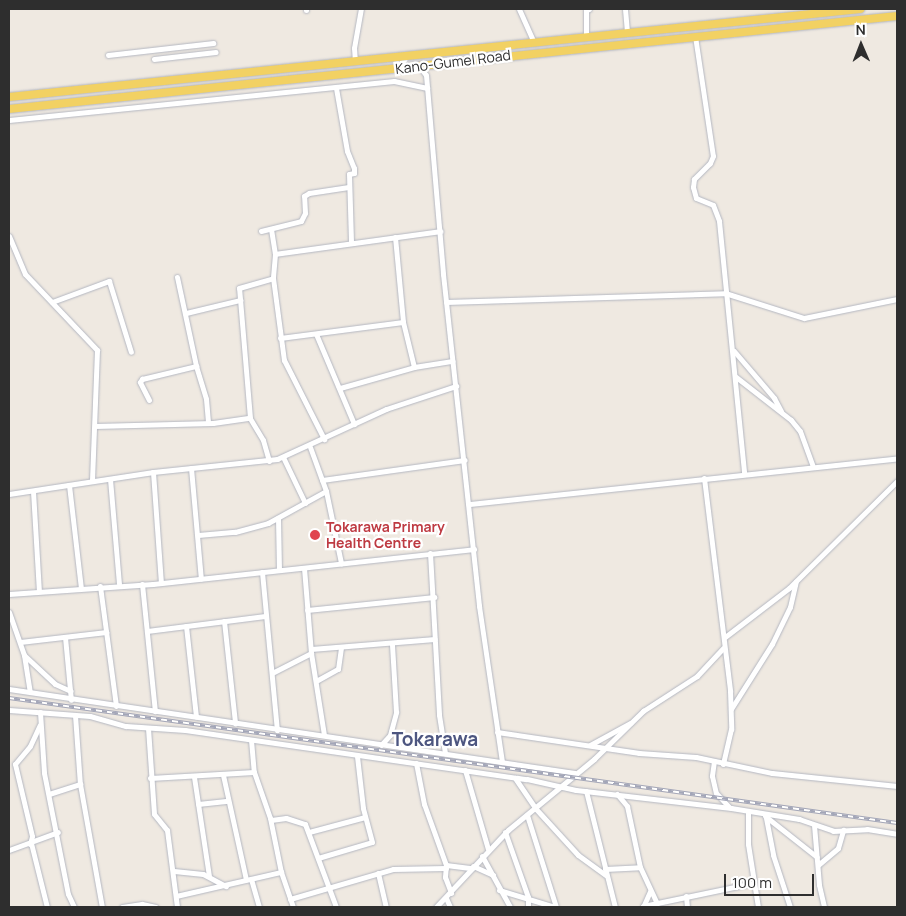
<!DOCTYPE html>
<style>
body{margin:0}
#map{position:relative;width:906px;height:916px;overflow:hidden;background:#efe9e1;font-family:Manrope,sans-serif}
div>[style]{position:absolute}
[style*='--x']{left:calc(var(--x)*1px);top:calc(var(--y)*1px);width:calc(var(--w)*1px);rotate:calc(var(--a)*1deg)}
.roads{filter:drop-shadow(0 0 1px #b4b7c1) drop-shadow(0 0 1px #b4b7c1)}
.street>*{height:5px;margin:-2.5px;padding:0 2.5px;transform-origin:2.5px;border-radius:2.5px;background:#fff}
.primary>*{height:8px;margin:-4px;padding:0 4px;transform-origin:4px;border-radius:4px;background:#f2d163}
.rail>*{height:4px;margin-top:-2px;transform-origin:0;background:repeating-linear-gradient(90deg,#fff 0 5.5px,#a3a6b8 0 11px);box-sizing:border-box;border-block:1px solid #a3a6b8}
.dots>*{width:14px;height:14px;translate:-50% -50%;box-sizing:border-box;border:2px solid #fff;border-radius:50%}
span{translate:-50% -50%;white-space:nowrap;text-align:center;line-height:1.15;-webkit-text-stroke:4.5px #fff;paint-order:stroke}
.street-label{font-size:14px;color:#2e2e2e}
.health-label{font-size:14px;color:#be3a42;font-weight:700}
.left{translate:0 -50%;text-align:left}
.district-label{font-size:19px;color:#4d5680;font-weight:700}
.frame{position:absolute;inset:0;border:10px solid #2e2e2e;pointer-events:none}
.north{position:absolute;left:836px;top:20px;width:50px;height:50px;-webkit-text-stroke:4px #fff;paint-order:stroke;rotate:359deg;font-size:14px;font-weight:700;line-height:20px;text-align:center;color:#2e2e2e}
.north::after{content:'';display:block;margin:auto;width:18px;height:22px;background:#2e2e2e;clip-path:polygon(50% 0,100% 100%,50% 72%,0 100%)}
.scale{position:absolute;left:724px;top:874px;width:90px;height:22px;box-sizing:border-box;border:2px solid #2e2e2e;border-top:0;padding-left:6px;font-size:15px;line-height:18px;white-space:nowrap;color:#2e2e2e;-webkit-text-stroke:4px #fff;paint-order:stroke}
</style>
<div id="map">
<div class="roads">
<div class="street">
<i style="--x:306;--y:9;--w:1;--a:90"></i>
<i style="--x:519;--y:9;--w:37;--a:66"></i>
<i style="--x:625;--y:9;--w:24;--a:85"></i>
<i style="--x:695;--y:36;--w:121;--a:81.5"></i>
<i style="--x:713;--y:156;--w:8;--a:113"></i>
<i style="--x:710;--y:163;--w:23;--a:135"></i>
<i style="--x:694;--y:179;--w:8;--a:97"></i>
<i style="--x:693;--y:187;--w:11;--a:75"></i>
<i style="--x:696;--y:198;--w:18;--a:22"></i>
<i style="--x:713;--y:205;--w:17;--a:69"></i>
<i style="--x:719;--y:221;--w:253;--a:84.3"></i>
<i style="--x:586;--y:37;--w:27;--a:-90"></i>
<i style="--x:586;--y:10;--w:3;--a:-18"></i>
<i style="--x:108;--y:55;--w:106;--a:-6.5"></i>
<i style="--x:154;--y:59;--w:62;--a:-6.4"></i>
<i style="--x:355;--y:62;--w:14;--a:-94"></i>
<i style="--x:354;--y:48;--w:40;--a:-80"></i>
<i style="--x:419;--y:66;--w:11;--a:52"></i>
<i style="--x:426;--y:75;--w:200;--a:85.1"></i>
<i style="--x:443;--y:274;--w:334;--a:83.8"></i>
<i style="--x:479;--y:606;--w:158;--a:81.6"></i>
<i style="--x:336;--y:88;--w:64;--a:80.1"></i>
<i style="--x:347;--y:151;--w:18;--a:68"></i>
<i style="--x:354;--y:168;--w:5;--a:90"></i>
<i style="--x:354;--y:173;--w:5;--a:169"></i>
<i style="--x:349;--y:174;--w:68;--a:88.3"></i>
<i style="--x:9;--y:120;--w:387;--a:-5.8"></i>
<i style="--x:394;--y:81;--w:34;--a:12"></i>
<i style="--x:271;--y:229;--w:25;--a:81"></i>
<i style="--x:275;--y:254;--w:24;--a:95"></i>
<i style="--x:273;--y:278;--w:83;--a:82.4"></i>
<i style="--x:284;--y:360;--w:89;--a:63.1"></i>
<i style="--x:261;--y:231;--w:41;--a:-14"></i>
<i style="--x:301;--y:221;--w:9;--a:-63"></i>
<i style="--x:305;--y:213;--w:17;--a:-93"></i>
<i style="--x:304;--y:196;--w:6;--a:-31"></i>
<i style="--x:309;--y:193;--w:40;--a:-8.5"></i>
<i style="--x:9;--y:236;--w:41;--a:67.2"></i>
<i style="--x:25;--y:274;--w:105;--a:46.5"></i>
<i style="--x:97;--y:350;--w:131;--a:92.2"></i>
<i style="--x:395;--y:237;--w:85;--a:84.6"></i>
<i style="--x:403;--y:322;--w:46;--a:76.3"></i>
<i style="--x:275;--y:254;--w:167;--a:-7.9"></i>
<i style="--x:177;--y:277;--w:91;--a:77.9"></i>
<i style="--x:196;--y:366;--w:34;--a:73"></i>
<i style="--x:206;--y:399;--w:24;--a:85"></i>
<i style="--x:52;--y:302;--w:61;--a:-20.2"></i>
<i style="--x:109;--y:281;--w:74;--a:72.8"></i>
<i style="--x:446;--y:302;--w:279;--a:-1.8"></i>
<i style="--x:725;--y:293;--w:83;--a:17.6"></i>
<i style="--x:804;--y:318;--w:95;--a:-11.5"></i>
<i style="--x:186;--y:313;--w:56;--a:-13.5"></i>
<i style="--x:316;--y:334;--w:98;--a:67.1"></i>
<i style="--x:280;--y:338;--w:124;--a:-7.4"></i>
<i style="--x:734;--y:351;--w:62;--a:49.6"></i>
<i style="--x:774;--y:398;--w:15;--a:62"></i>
<i style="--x:736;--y:377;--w:70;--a:38"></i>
<i style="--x:791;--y:420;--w:14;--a:51"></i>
<i style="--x:800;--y:431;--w:37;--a:70"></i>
<i style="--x:340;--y:388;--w:77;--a:-15.8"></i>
<i style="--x:414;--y:367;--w:39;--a:-9"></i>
<i style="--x:149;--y:400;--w:20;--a:-117"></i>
<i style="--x:140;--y:382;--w:4;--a:-56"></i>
<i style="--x:142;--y:379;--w:56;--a:-13.5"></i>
<i style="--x:95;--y:426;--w:118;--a:-1.5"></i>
<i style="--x:213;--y:423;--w:37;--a:-8"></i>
<i style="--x:310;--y:447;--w:47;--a:70"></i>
<i style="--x:326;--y:491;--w:74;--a:78.2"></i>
<i style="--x:283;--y:457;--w:51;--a:64.4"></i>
<i style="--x:269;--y:461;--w:22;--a:-106"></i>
<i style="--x:263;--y:440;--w:26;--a:-121"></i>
<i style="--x:250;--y:418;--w:130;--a:-94.8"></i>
<i style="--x:239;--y:288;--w:35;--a:-16"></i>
<i style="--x:191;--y:468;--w:111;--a:84.9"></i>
<i style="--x:153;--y:472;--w:111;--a:85.9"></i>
<i style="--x:704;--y:478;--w:215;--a:83"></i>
<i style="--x:730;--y:691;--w:38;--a:88"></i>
<i style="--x:731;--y:729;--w:36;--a:103"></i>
<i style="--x:110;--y:479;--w:105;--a:85.1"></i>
<i style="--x:322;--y:480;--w:144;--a:-8"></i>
<i style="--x:69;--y:485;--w:104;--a:83.4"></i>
<i style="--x:33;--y:491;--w:100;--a:86.6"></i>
<i style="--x:9;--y:494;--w:146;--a:-8.7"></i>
<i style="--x:153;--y:472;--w:125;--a:-6"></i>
<i style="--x:277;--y:459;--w:120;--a:-24.6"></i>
<i style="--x:386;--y:409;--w:74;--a:-18.2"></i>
<i style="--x:470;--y:504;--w:429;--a:-6.1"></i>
<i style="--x:278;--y:518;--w:52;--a:88.9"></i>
<i style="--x:198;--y:535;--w:37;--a:-5"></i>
<i style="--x:235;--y:532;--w:34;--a:-15"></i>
<i style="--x:268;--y:523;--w:66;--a:-28.9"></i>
<i style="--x:430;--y:553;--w:162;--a:86.8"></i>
<i style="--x:439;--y:715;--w:39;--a:81"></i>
<i style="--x:304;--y:568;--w:85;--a:85.3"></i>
<i style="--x:311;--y:653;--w:83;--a:81"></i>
<i style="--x:262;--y:572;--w:159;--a:84.6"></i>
<i style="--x:142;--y:584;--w:128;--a:84.2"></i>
<i style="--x:100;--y:586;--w:121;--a:82.4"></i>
<i style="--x:9;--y:594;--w:144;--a:-4"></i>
<i style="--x:153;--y:584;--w:323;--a:-6.2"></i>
<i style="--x:307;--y:610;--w:128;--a:-5.8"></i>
<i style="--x:9;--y:612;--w:46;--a:70.8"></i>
<i style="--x:24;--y:655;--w:36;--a:81"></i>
<i style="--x:224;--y:621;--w:103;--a:83.8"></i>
<i style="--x:186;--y:626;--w:91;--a:83.7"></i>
<i style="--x:147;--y:631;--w:119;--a:-7.2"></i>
<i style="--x:65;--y:637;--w:63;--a:84.6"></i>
<i style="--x:725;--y:637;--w:81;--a:-37.4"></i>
<i style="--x:789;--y:588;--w:152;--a:-44.7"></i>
<i style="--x:20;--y:642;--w:87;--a:-6.6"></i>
<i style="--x:311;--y:649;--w:124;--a:-4.6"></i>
<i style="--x:24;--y:655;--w:42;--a:43.1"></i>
<i style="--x:55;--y:684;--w:17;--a:24"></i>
<i style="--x:272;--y:673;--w:44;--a:-27.1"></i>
<i style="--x:316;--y:681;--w:25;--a:-29"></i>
<i style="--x:338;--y:669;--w:22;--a:-82"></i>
<i style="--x:9;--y:689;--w:572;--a:8.44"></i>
<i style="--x:731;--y:709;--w:77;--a:-57.8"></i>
<i style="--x:772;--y:644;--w:41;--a:-64.1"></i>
<i style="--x:790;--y:607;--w:26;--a:-77"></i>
<i style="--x:9;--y:710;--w:81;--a:4.2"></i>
<i style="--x:90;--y:716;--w:37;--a:16"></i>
<i style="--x:126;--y:726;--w:59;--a:3.9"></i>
<i style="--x:185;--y:730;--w:345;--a:8.2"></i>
<i style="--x:527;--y:779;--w:50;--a:12.7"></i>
<i style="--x:576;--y:790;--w:156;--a:6.6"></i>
<i style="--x:731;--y:808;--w:69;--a:9.2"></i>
<i style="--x:799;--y:819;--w:36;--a:19"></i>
<i style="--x:833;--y:831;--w:34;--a:-3"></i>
<i style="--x:867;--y:829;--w:30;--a:9"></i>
<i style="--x:40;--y:712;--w:61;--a:86.2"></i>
<i style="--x:44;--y:773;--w:123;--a:78.8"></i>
<i style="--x:68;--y:894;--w:14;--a:65"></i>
<i style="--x:75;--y:715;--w:69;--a:85.9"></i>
<i style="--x:80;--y:784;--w:125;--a:79.9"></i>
<i style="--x:148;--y:728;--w:86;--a:86"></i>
<i style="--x:154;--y:814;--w:21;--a:51"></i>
<i style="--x:167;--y:830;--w:78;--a:82.6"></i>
<i style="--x:497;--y:732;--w:144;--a:8.4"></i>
<i style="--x:639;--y:753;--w:57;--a:4"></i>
<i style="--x:696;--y:757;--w:78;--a:11.9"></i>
<i style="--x:772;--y:773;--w:126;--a:5.9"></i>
<i style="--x:251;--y:740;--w:32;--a:85"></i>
<i style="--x:254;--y:772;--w:49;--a:70.8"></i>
<i style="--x:270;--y:818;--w:55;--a:78.5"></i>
<i style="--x:281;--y:872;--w:37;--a:71"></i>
<i style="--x:381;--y:745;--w:13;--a:-48"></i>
<i style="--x:390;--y:735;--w:24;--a:-75"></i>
<i style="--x:396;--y:712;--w:68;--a:-93.4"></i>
<i style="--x:590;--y:745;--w:46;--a:-28.8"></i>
<i style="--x:714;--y:761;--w:15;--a:98"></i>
<i style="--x:712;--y:776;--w:17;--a:77"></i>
<i style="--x:716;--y:793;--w:19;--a:47"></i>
<i style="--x:416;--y:763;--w:42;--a:79"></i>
<i style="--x:424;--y:804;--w:65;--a:70.2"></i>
<i style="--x:446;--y:865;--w:12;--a:95"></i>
<i style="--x:445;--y:877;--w:17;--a:69"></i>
<i style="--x:465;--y:770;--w:82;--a:73.8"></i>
<i style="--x:223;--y:775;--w:107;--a:77.6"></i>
<i style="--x:194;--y:777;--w:100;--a:81.4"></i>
<i style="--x:150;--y:778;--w:104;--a:-3.3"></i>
<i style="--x:515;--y:778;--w:37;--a:56"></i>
<i style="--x:536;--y:809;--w:62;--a:47.6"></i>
<i style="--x:578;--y:855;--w:34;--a:36"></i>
<i style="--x:586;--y:791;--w:120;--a:76"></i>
<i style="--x:49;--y:794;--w:33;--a:-18"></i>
<i style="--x:617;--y:794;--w:16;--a:50"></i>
<i style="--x:627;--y:806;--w:62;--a:78"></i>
<i style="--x:640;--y:867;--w:40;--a:65"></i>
<i style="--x:198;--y:804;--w:28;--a:-6"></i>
<i style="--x:748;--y:811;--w:33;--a:90"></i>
<i style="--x:748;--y:844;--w:64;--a:81"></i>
<i style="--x:527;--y:815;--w:96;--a:72.5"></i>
<i style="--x:765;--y:816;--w:66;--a:38.3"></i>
<i style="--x:766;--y:818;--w:38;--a:79"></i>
<i style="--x:773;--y:855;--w:55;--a:71.9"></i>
<i style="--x:271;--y:820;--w:15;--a:-8"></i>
<i style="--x:286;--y:818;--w:20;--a:18"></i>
<i style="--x:305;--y:824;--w:89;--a:69.5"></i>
<i style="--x:814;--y:825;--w:60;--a:85.2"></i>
<i style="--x:819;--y:885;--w:23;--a:77"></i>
<i style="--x:309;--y:832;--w:58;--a:-15"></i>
<i style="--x:505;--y:832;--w:69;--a:70.5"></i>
<i style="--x:528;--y:897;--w:10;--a:90"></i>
<i style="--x:31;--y:843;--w:66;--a:76"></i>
<i style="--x:30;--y:844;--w:8;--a:-76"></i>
<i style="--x:32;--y:836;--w:74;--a:-103.3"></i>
<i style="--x:15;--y:764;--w:23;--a:-50"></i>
<i style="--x:30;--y:746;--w:23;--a:-65"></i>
<i style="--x:9;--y:850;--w:52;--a:-20.2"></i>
<i style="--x:482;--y:856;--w:58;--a:61.2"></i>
<i style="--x:318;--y:858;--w:56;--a:-16.5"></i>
<i style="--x:372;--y:842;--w:35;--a:-105"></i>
<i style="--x:363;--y:808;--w:52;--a:-96.6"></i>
<i style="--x:446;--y:865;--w:26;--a:7"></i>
<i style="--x:818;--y:865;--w:26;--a:-40"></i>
<i style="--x:838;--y:848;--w:19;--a:-74"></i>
<i style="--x:473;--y:866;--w:22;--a:24"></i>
<i style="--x:605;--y:869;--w:35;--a:-3"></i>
<i style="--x:174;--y:871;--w:29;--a:6"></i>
<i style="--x:203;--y:874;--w:26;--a:28"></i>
<i style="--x:378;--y:873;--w:35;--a:77"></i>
<i style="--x:251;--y:879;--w:29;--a:74"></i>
<i style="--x:499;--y:890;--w:59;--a:16.9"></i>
<i style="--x:176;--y:896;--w:108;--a:-12.9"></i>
<i style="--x:686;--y:896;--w:11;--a:85"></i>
<i style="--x:446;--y:898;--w:10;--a:66"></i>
<i style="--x:290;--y:899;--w:107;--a:-16.2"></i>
<i style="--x:393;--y:869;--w:53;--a:-1.1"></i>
<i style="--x:643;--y:906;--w:112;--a:-11.8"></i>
<i style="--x:122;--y:907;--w:20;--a:-9"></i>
<i style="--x:142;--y:904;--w:14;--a:12"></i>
<i style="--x:436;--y:907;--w:105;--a:-46.9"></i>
<i style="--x:508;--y:830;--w:112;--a:-39.5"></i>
<i style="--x:594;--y:759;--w:69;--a:-44.4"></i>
<i style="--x:643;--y:711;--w:64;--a:-32.9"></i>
<i style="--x:697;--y:676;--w:38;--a:-47"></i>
<i style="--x:643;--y:907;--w:17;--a:-66"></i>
</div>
<div class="primary">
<i style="--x:9;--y:97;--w:856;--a:-5.9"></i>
<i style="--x:9;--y:109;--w:893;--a:-5.98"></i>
</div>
</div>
<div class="rail">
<i style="--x:9;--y:698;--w:897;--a:8.01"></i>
</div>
<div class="dots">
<i style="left:315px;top:535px;background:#e0444e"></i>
</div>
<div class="street-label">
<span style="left:453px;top:62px;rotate:-7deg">Kano-Gumel Road</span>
</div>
<div class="health-label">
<span class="left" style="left:326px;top:535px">Tokarawa Primary<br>Health Centre</span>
</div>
<div class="district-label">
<span style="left:435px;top:740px">Tokarawa</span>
</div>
<div class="frame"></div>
<div class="north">N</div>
<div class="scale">100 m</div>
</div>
